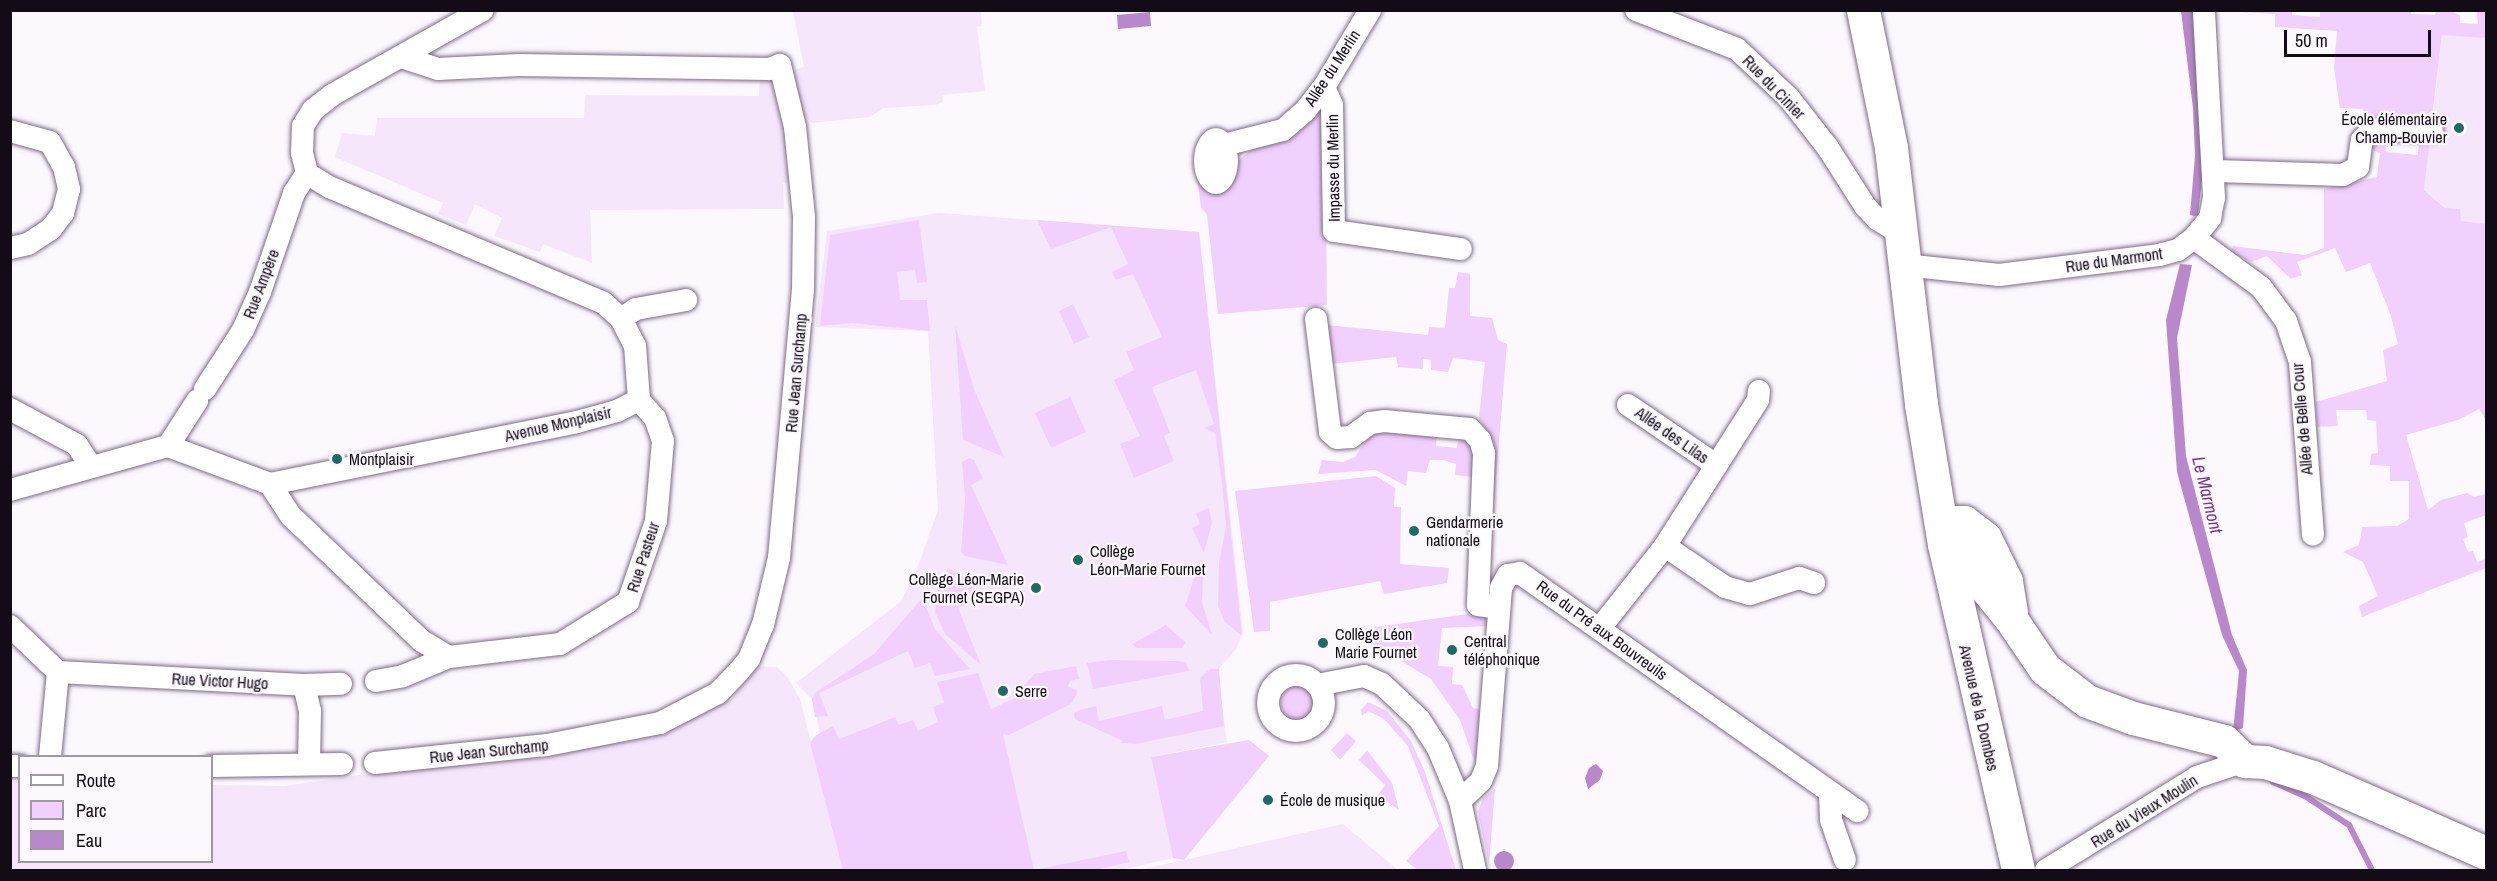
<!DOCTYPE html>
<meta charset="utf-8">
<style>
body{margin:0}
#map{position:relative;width:2497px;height:881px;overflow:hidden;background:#fcf8fe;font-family:"Archivo Narrow",sans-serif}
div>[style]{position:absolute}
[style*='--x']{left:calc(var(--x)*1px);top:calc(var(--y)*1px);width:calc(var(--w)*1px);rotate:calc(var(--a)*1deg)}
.built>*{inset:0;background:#f6e6fc}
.green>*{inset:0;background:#f1d0fe}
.round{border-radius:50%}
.water>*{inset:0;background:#b888ca}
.stream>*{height:6px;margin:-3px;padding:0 3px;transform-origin:3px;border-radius:3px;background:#b888ca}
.roads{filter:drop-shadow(0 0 2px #7d6a84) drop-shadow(0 0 2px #7d6a84)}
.street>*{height:22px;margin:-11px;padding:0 11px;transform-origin:11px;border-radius:11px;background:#fff}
.street>.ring{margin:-11px;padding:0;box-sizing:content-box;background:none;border:22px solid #fff;border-radius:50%}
.secondary>*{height:33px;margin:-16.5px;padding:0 16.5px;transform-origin:16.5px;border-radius:16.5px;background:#fff}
.dots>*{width:16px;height:16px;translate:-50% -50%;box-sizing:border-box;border:3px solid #fcf8fe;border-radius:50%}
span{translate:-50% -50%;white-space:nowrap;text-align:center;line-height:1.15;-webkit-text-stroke:4.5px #fcf8fe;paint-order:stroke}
.street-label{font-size:16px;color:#130c16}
.poi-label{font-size:16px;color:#130c16}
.right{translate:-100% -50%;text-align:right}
.left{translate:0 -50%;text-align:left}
.water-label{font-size:18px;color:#75398a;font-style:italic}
.frame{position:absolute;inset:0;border:12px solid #130c16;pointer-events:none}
.legend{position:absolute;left:18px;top:755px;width:195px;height:108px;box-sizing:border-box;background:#fcf8fe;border:2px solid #9f9aa1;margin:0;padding:8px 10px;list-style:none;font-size:18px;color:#130c16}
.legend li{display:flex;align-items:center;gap:12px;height:30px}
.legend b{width:30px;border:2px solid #9f9aa1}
.scale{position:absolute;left:2284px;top:30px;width:147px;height:27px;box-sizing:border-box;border:3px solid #130c16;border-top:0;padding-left:8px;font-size:18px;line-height:21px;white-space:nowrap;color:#130c16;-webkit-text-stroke:4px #fcf8fe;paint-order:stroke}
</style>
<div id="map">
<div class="built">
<i style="clip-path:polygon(793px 11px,981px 11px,982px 26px,977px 27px,985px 91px,942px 95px,943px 102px,935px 105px,883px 108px,870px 117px,812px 123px,795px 106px,791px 71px,804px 67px)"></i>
<i style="clip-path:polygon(2443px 26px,2486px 31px,2486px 235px,2477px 234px,2424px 190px)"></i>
<i style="clip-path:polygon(760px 77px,778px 79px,790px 182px,783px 183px,784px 209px,590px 210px,592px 263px,543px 244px,540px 252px,494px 236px,502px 218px,475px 204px,466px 225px,438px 214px,443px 203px,335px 157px,342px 133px,375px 136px,377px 118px,584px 118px,585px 95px,759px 96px)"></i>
<i style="clip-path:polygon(939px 213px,1199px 232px,1243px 632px,1237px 648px,1217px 671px,1227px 742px,1151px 757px,1173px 858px,1121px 870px,11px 870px,11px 782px,19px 782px,20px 862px,212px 862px,212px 785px,285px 786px,664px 730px,732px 699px,755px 666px,777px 667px,788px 678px,800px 699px,811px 742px,820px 733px,812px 699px,796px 683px,900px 602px,913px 580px,938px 510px,928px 331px,815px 327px,827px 231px)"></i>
<i style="clip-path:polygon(1343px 824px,1398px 870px,1138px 870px,1184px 860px)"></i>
</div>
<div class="green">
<i style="clip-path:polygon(2411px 10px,2411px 14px,2435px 15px,2436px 11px,2453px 11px,2460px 16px,2460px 23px,2478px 24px,2477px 12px,2486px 12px,2486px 38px,2442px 35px,2432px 117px,2422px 123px,2363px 125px,2363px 109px,2340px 108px,2334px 68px,2337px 31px,2275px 27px,2275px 14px,2225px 11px,2292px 11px,2292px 15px,2320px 17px,2320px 11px)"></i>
<i style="clip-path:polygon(1316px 111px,1325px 113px,1327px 305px,1218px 314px,1207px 215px,1201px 208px,1197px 176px,1223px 173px,1261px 142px)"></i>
<i style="clip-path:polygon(2386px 138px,2386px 152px,2418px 155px,2419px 139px,2430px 139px,2424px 190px,2445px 208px,2460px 209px,2461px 221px,2486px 224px,2486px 420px,2479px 409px,2458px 420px,2406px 435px,2428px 510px,2441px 500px,2467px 493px,2474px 497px,2486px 494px,2486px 515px,2464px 523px,2468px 537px,2463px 539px,2468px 552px,2473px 551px,2477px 562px,2486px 559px,2486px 568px,2362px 617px,2359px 606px,2378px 596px,2363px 562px,2343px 552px,2359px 545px,2362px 527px,2397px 526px,2409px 519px,2409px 481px,2390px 481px,2390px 466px,2370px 465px,2371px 454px,2378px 453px,2376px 421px,2367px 420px,2366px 410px,2336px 410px,2338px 426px,2317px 427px,2316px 402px,2387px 381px,2383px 350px,2398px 344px,2391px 316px,2370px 263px,2346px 272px,2335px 248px,2297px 262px,2302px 275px,2291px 279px,2267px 256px,2251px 262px,2231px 252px,2233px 246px,2305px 255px,2324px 248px,2324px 189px,2377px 177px,2380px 153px,2368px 148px,2372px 141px)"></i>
<i style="clip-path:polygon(919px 220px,927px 282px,917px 283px,915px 270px,897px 272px,900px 300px,927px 300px,930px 331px,852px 323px,820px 326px,830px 235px)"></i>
<i style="clip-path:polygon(1037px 220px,1199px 232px,1242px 636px,1224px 621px,1218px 606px,1219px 563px,1226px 526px,1222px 482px,1215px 433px,1204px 428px,1214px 424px,1196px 370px,1152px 387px,1170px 432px,1164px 436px,1174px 461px,1134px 478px,1120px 444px,1140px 436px,1114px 380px,1134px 370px,1126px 352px,1162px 337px,1133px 274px,1116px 280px,1112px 272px,1128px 264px,1111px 227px,1051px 249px)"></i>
<i style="clip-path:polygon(1458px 272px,1470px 274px,1470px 316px,1492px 318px,1498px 340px,1507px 344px,1494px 503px,1487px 486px,1488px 435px,1479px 417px,1485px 362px,1453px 358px,1448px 372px,1431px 370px,1431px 360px,1423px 359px,1423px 369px,1398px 367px,1396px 357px,1331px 364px,1326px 325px,1428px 335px,1429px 327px,1445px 328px,1449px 288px,1455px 288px)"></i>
<i style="clip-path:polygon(1073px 304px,1089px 337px,1074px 344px,1059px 311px)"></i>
<i style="clip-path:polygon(955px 325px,974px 389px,1004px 457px,963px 440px)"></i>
<i style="clip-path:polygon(1070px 397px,1086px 432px,1051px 448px,1035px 413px)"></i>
<i style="clip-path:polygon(1373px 430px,1437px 434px,1436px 446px,1457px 448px,1459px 436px,1474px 441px,1473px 477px,1455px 475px,1456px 464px,1443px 460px,1430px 460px,1426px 473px,1408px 471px,1406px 486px,1376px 470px,1318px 474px,1322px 460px,1343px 462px,1355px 457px)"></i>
<i style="clip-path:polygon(969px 458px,974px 460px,983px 479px,971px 485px,1008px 565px,965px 556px,961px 552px,965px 498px,962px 462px)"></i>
<i style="clip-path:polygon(1376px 476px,1395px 488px,1394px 507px,1401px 507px,1400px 564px,1449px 568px,1447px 583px,1384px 594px,1380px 581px,1270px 602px,1270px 631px,1254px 632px,1235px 491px)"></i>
<i style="clip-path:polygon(1209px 508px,1212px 523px,1204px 553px,1192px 528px,1200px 524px,1196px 513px)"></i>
<i style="clip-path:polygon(1200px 560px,1204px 561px,1202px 602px,1212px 635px,1185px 606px)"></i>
<i style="clip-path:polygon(948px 568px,970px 580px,978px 598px,958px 608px,981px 665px,945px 634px,935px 612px,938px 583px)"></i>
<i style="clip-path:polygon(928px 591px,927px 609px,935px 629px,970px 669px,935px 676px,930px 663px,915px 668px,908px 651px,819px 693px,828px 716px,815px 717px,812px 699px,815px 693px,874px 654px)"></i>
<i style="clip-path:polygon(1475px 613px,1485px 617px,1489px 626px,1442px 628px,1438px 666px,1453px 667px,1452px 684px,1462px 685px,1473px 708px,1480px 709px,1479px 757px,1475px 763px,1460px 720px,1431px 679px,1368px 641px,1342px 635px,1341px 632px)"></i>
<i style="clip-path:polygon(1166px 625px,1185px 642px,1183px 648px,1137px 648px,1132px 644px)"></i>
<i style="clip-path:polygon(1109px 660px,1177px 661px,1186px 662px,1189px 671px,1093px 689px,1087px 663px)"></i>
<i style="clip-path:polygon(1076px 666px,1079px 679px,1070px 681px,1068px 686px,1078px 691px,1071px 704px,1009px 735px,1003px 734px,1034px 870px,1126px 851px,1129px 862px,1096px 870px,843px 870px,810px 743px,815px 736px,833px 726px,839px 739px,895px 717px,899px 725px,913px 720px,918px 731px,938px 722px,933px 707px,944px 703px,937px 682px,978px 673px,991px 709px,1024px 694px,1022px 688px,1034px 674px)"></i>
<i style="clip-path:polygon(1210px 669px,1219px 669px,1224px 726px,1135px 744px,1121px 743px,1123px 741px,1075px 719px,1074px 713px,1079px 710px,1096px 706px,1099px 721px,1162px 706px,1165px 720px,1203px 711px,1200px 678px)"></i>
<i class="round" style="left:1281px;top:686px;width:34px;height:34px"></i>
<i style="clip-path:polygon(1368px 702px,1387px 711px,1411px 741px,1425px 772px,1456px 870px,1418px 870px,1406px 861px,1439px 826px,1408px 746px,1384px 719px,1368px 711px,1362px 716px,1361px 710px)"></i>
<i style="clip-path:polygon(1347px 733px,1356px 741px,1340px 760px,1331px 750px)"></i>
<i style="clip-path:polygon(1249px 740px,1269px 756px,1184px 860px,1173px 858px,1151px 757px)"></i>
<i style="clip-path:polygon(1367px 750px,1392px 783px,1399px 810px,1378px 795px,1385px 785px,1359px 760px)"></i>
<i style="clip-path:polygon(1495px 789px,1489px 865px,1478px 812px,1483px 798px)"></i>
</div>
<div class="water">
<i style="clip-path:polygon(2181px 11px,2193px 11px,2204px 161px,2198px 215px,2194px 216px,2190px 215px,2195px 156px,2193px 108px)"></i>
<i style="clip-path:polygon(1150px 12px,1151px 26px,1118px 29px,1117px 15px)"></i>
<i style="clip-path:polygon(2180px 264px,2192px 265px,2177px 338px,2186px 456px,2232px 635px,2247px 670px,2243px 728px,2233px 732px,2239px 671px,2222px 635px,2177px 472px,2166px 320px)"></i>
<i style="clip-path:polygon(1596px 764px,1603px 771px,1600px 780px,1588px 789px,1585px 778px,1589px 768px)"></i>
<i class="round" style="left:1494px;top:851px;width:20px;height:20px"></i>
</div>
<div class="stream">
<i style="--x:2273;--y:782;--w:35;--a:24"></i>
<i style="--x:2305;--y:796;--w:53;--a:33.4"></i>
<i style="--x:2349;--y:825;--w:51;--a:62.9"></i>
</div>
<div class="roads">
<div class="street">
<i style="--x:1636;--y:10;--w:108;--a:21.1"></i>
<i style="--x:1737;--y:49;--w:71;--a:43.3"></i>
<i style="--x:1789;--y:98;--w:63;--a:52"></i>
<i style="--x:1828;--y:148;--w:69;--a:57.5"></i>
<i style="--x:1865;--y:206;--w:18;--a:47"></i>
<i style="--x:1877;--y:219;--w:28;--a:32"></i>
<i style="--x:1324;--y:87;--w:20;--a:66"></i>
<i style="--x:1332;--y:105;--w:126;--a:89.1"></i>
<i style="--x:1334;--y:231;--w:128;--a:8.1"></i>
<i style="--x:10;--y:131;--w:41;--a:15.4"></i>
<i style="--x:50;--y:142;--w:29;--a:61"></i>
<i style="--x:64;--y:167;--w:23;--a:77"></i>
<i style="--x:69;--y:189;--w:25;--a:104"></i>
<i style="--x:63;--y:213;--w:20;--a:127"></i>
<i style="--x:51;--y:229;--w:27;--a:147"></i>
<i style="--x:28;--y:244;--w:18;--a:167"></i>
<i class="ring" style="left:1205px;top:139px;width:-2px;height:-2px"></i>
<i style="--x:1224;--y:145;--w:61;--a:-14.3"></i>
<i style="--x:1283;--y:130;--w:29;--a:-41"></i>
<i style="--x:1305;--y:111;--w:31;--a:-52"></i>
<i style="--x:1324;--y:87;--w:90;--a:-59.1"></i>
<i style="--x:2216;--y:171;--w:127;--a:1.8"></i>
<i style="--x:2343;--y:175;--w:17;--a:-28"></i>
<i style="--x:2358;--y:167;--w:27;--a:-82"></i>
<i style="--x:2362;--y:140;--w:10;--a:-45"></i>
<i style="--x:2369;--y:133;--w:9;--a:-18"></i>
<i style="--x:2378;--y:130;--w:54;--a:1.1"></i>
<i style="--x:2194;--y:238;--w:83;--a:36.2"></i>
<i style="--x:2261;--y:287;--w:42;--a:53.7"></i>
<i style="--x:2286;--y:321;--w:43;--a:71.1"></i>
<i style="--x:2300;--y:362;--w:173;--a:85.7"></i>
<i style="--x:1904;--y:265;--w:96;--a:6"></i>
<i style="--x:1999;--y:275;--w:161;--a:-7.1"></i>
<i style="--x:2159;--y:255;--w:20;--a:-15"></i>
<i style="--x:2178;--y:250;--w:20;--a:-37"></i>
<i style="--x:2194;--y:238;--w:26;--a:-51"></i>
<i style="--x:2210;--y:218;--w:21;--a:-79"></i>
<i style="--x:2214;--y:197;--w:187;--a:-93.1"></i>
<i style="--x:621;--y:319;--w:18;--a:-34"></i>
<i style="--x:636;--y:309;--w:51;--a:-10.2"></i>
<i style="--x:1316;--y:319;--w:114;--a:82.9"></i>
<i style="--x:1330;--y:432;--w:9;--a:41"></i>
<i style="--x:1337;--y:438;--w:14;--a:-4"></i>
<i style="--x:1351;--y:437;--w:24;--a:-36"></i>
<i style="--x:1370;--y:423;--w:14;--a:-8"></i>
<i style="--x:1384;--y:421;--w:86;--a:5.3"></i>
<i style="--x:1470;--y:429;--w:15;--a:48"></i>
<i style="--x:1480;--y:440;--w:14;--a:73"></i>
<i style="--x:1484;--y:453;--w:152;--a:92.3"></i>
<i style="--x:1478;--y:605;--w:21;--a:8"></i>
<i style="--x:205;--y:389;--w:70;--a:-57.2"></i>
<i style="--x:243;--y:330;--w:42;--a:-65.9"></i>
<i style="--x:260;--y:292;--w:105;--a:-71"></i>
<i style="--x:294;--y:193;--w:24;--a:-57"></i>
<i style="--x:1628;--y:405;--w:107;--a:34.3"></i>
<i style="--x:10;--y:409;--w:76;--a:28.2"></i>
<i style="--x:77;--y:445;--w:24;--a:57"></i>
<i style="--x:168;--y:446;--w:54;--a:-57.2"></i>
<i style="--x:270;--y:484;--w:38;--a:57"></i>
<i style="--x:291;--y:516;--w:181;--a:43.7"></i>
<i style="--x:422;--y:641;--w:31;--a:31"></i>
<i style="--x:449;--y:657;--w:112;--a:-6.7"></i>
<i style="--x:560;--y:644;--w:80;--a:-31.7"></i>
<i style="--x:628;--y:602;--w:86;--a:-70.9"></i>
<i style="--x:656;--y:521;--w:80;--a:-85"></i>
<i style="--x:663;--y:441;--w:24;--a:-109"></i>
<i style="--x:655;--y:418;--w:24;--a:-132"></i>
<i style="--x:10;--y:490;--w:164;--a:-15.6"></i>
<i style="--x:168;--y:446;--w:109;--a:20.4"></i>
<i style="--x:270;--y:484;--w:313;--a:-11.4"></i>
<i style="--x:577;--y:422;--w:41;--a:-15.4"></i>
<i style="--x:617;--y:411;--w:25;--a:-27"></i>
<i style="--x:639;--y:400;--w:54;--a:-94.2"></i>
<i style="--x:635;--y:346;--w:30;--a:-117"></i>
<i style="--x:621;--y:319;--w:23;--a:-137"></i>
<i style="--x:604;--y:303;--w:298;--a:-157.1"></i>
<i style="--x:329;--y:187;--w:26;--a:-148"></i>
<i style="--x:307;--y:173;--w:21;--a:-104"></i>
<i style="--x:302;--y:153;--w:27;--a:-88"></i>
<i style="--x:303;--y:126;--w:19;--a:-58"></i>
<i style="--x:313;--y:110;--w:24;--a:-38"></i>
<i style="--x:332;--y:95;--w:173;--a:-29.4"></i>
<i style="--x:1665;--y:546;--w:73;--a:34.3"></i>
<i style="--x:1725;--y:587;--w:26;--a:16"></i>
<i style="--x:1750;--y:594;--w:52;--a:-18.1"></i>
<i style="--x:1799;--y:578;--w:16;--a:18"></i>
<i style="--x:10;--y:626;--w:66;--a:43.8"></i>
<i style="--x:58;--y:672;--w:84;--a:95.4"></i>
<i style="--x:1600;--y:628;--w:105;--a:-51.6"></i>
<i style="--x:1665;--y:546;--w:173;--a:-57.5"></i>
<i style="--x:1758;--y:400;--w:9;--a:-84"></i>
<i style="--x:58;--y:672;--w:246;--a:3"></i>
<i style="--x:304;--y:685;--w:27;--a:77"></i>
<i style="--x:310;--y:711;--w:52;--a:91.1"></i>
<i class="ring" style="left:1268px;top:675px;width:34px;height:34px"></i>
<i style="--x:376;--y:681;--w:27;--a:-10"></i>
<i style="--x:403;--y:676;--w:50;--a:-22.4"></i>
<i style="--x:304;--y:685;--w:37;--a:-2"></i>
<i style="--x:1317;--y:685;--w:48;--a:-10.8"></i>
<i style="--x:1364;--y:676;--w:20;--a:24"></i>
<i style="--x:1382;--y:684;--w:51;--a:43.4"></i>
<i style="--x:1419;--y:719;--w:35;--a:57"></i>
<i style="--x:1438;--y:748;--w:57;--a:67.5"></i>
<i style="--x:1460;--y:801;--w:71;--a:77.7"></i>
<i style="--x:375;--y:763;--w:173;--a:-6"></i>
<i style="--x:547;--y:745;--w:115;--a:-11"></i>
<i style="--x:660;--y:723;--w:65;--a:-27.3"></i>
<i style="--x:718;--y:693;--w:30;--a:-46"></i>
<i style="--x:739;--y:671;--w:16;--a:-50"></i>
<i style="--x:749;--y:659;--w:37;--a:-68"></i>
<i style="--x:763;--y:625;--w:69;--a:-76.6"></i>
<i style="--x:779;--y:558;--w:269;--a:-84.9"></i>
<i style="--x:803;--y:290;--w:73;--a:-89.2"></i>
<i style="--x:804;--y:217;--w:90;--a:-95.7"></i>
<i style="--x:795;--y:127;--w:64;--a:-103.6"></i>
<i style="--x:780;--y:65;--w:12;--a:160"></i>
<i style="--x:769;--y:69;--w:250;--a:-179.1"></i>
<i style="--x:519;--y:65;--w:81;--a:177.2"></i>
<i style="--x:438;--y:69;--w:36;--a:-162"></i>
<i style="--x:10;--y:766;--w:10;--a:0"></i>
<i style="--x:212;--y:766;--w:130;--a:-0.9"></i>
<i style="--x:1830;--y:792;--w:28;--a:88"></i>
<i style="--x:1831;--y:820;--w:42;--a:70.7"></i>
<i style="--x:1460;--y:801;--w:29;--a:-44"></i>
<i style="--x:1481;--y:781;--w:16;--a:-68"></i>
<i style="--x:1487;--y:766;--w:179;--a:-85.5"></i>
<i style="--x:1501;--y:588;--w:15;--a:-62"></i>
<i style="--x:1508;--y:575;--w:12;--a:-9"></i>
<i style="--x:1520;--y:573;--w:413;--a:35.2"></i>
<i style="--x:2046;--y:870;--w:177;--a:-31.6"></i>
<i style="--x:2197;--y:777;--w:51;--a:-18.4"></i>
</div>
<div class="secondary">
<i style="--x:1863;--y:10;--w:141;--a:78.5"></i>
<i style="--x:1891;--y:148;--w:258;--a:83.3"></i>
<i style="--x:1921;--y:404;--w:142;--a:80.7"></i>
<i style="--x:1944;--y:544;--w:334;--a:77.2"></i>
<i style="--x:1941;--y:522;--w:23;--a:0"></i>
<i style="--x:1964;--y:522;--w:26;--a:37"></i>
<i style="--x:1985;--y:538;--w:48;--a:64"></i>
<i style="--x:2006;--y:581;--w:33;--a:81"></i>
<i style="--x:1944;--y:544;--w:31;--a:42"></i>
<i style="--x:1967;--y:565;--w:70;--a:50.8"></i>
<i style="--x:2011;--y:619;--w:60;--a:55.8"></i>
<i style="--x:2045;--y:669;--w:53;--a:37.3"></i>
<i style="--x:2087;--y:701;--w:49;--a:20.3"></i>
<i style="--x:2133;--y:718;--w:94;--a:14.2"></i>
<i style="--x:2224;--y:741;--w:29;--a:44"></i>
<i style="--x:2245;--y:761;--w:20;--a:3"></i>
<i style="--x:2265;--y:762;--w:50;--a:17.4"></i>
<i style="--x:2313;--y:777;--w:189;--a:23.7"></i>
</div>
</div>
<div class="dots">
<i style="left:2459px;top:128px;background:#1f6a66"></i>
<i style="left:337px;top:459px;background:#1f6a66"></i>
<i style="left:1414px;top:531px;background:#1f6a66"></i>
<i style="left:1078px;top:560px;background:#1f6a66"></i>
<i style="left:1036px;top:588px;background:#1f6a66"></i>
<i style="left:1323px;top:643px;background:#1f6a66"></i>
<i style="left:1452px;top:650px;background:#1f6a66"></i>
<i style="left:1003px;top:691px;background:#1f6a66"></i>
<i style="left:1268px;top:800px;background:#1f6a66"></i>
</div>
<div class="street-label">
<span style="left:1332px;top:68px;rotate:-57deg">Allée du Merlin</span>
<span style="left:1774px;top:87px;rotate:46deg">Rue du Cinier</span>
<span style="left:1333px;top:168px;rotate:-91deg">Impasse du Merlin</span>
<span style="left:2114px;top:260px;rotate:-8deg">Rue du Marmont</span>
<span style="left:261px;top:284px;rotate:-69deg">Rue Ampère</span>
<span style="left:796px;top:373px;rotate:-85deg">Rue Jean Surchamp</span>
<span style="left:2302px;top:419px;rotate:-95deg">Allée de Belle Cour</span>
<span style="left:558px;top:424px;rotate:-13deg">Avenue Monplaisir</span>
<span style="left:1672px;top:435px;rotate:35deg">Allée des Lilas</span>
<span style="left:643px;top:557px;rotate:-72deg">Rue Pasteur</span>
<span style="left:1602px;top:630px;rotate:36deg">Rue du Pré aux Bouvreuils</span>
<span style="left:220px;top:681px;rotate:3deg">Rue Victor Hugo</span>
<span style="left:1979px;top:708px;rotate:77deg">Avenue de la Dombes</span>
<span style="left:489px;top:751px;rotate:-6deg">Rue Jean Surchamp</span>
<span style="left:2144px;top:811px;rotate:-32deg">Rue du Vieux Moulin</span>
</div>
<div class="poi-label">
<span class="right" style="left:2447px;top:128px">École élémentaire<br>Champ-Bouvier</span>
<span class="left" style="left:349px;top:459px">Montplaisir</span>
<span class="left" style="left:1426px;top:531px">Gendarmerie<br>nationale</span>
<span class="left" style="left:1090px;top:560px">Collège<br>Léon-Marie Fournet</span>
<span class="right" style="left:1024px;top:588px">Collège Léon-Marie<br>Fournet (SEGPA)</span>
<span class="left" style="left:1335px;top:643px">Collège Léon<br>Marie Fournet</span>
<span class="left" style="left:1464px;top:650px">Central<br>téléphonique</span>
<span class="left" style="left:1015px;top:691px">Serre</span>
<span class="left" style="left:1280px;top:800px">École de musique</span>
</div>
<div class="water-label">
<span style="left:2207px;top:495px;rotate:76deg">Le Marmont</span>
</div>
<div class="frame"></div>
<ul class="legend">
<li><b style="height:8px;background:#fff"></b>Route</li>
<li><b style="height:16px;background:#f1d0fe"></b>Parc</li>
<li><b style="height:16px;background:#b888ca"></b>Eau</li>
</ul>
<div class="scale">50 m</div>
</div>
